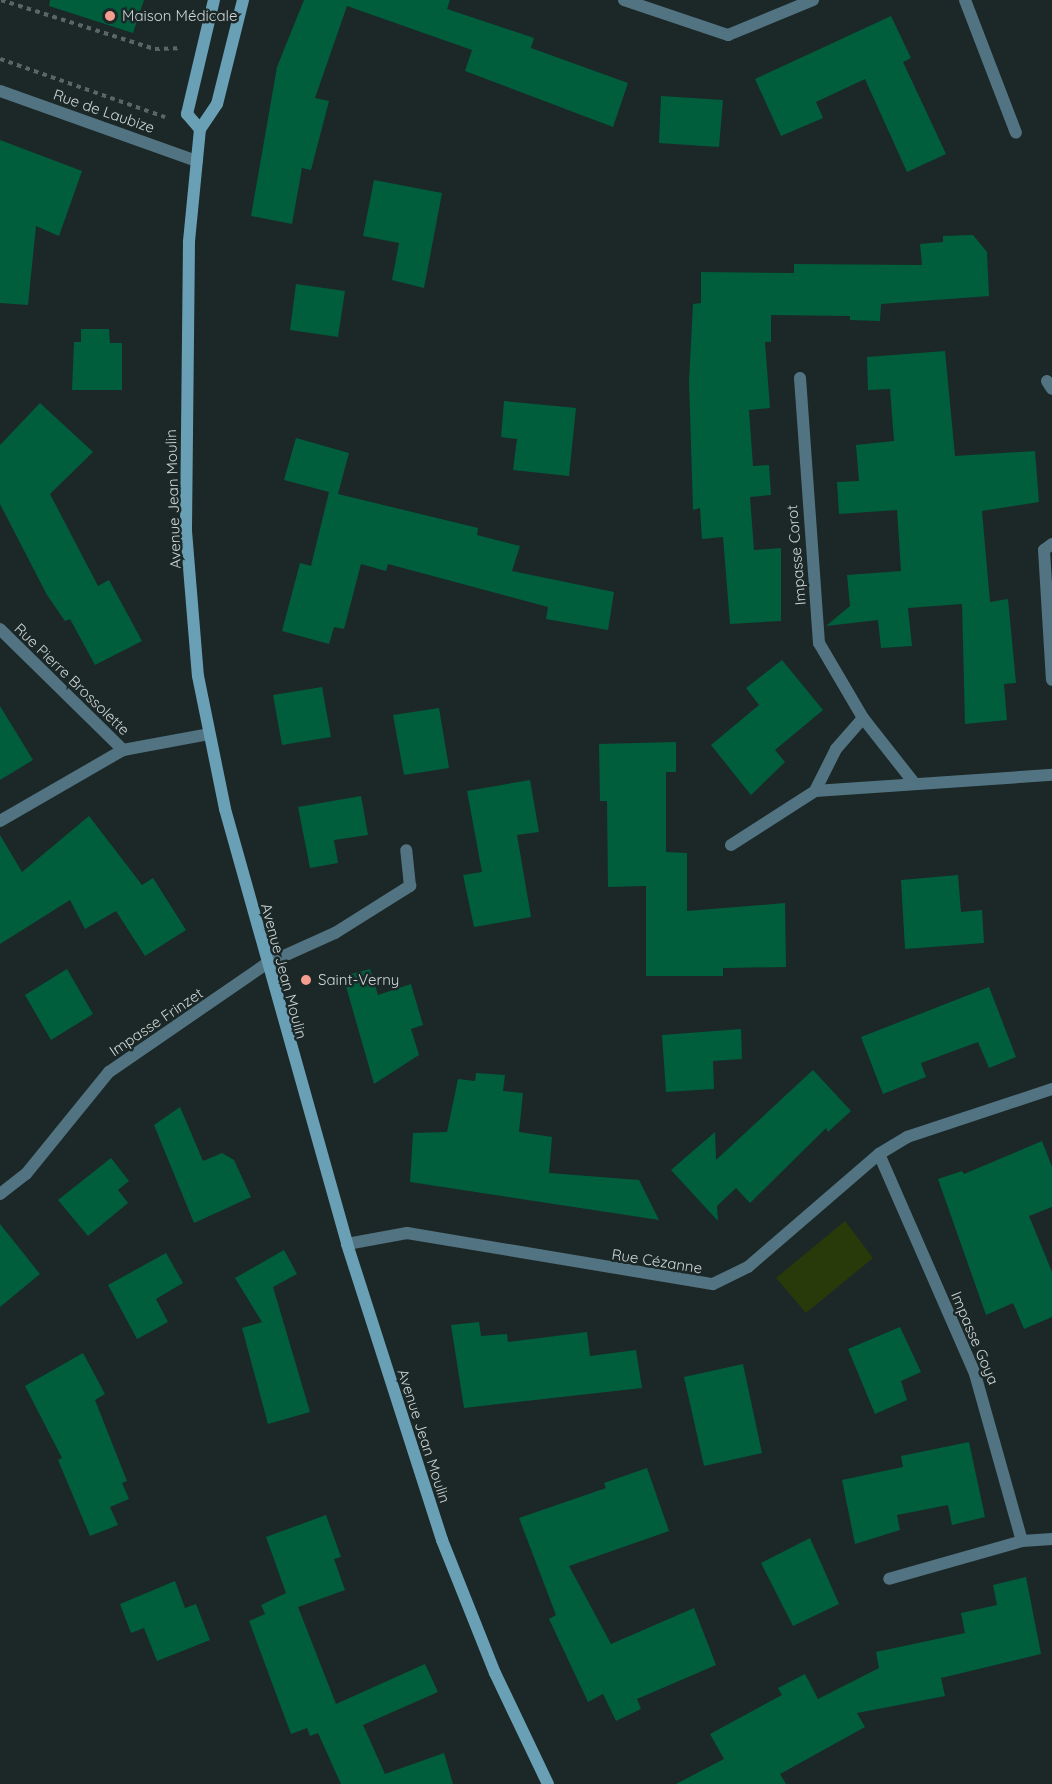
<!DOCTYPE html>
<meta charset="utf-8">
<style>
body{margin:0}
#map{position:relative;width:1052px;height:1784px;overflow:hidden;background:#1b2827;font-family:Quicksand,sans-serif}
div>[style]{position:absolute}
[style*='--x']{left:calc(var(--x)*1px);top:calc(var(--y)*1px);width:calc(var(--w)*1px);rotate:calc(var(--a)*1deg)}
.green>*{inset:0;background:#283a0a}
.building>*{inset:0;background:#005e3c}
.path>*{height:4px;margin-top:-2px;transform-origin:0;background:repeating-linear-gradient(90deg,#5a6565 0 4.5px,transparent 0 9px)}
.street>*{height:12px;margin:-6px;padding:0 6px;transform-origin:6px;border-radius:6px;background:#527381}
.secondary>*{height:12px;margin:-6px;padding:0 6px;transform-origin:6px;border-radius:6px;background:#6aa0b6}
.dots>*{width:16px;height:16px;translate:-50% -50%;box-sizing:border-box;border:3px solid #1b2827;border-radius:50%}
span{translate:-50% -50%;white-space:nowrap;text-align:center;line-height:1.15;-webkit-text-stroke:5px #1b2827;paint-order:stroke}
.poi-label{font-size:15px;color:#ced6d6}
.left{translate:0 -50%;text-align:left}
.street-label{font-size:15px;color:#ced6d6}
</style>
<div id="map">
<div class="green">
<i style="clip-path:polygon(845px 1221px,873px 1258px,806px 1313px,776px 1278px)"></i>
</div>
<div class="building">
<i style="clip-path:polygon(50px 0,144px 0,133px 33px,49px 6px)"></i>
<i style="clip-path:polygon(304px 0,450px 0,447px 9px,534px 38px,531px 48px,628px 83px,613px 127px,465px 71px,472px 50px,347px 6px,315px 98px,329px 101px,311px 170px,302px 168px,292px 224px,251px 216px,277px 67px)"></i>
<i style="clip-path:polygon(891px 16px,911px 58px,903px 62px,946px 154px,907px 172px,865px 79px,816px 102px,823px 118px,781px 136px,755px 79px)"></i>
<i style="clip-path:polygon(661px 96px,723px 100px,719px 147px,659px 143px)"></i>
<i style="clip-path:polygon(0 140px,82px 171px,59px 236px,36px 226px,28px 305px,0 303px)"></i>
<i style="clip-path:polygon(374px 180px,442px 193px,424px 288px,392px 280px,399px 243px,363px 236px)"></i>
<i style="clip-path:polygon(973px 235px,987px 252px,989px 296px,881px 304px,880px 321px,850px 320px,850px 316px,771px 315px,771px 342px,765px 342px,770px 408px,749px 410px,753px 466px,769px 465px,771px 495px,750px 497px,754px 550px,781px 548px,781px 621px,730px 624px,723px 537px,702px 539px,700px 508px,693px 510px,689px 381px,693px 304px,701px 303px,701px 272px,794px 273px,794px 264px,922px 265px,920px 244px,943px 242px,943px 236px)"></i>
<i style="clip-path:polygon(296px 284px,345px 291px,338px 337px,290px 330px)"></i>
<i style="clip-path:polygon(81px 329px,109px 329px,110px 343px,122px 343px,122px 390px,72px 390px,74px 342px,81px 342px)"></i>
<i style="clip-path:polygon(945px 351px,955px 456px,1035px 451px,1039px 502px,982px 511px,990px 602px,1008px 599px,1016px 683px,1004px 684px,1007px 720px,965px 724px,962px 604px,908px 608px,912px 646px,881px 648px,878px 620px,826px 626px,850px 606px,847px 575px,901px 571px,897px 510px,839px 514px,837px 482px,859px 481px,856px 445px,894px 441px,890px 389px,868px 390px,867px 357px)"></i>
<i style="clip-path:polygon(504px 401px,576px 408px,569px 476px,513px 470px,517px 439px,501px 437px)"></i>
<i style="clip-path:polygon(40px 403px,93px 452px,50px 494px,98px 586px,109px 580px,142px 641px,95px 665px,70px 619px,65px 621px,47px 595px,0 504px,0 445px)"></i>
<i style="clip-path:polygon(296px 438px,349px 453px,338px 494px,478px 528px,477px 535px,520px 546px,512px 571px,614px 592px,608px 630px,546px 619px,548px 607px,388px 564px,386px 571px,361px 564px,344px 629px,334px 627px,329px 644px,282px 631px,300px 563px,311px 566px,329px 492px,284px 480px)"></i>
<i style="clip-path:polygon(782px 660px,823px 710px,775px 750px,785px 762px,751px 795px,711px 745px,759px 705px,746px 688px)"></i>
<i style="clip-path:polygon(322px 687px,331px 737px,282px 745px,273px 695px)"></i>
<i style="clip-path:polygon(0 706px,33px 760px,0 780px)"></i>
<i style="clip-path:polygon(439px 708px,449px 768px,404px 775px,393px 715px)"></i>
<i style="clip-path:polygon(676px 742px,676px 772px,666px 772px,666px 852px,687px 853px,687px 911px,785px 903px,786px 967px,723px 968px,723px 976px,646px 976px,646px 886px,608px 887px,607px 801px,600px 801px,599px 744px)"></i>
<i style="clip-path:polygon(530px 780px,539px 832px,517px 835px,531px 917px,474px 927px,463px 875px,482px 872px,467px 791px)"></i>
<i style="clip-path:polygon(361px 796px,368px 835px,334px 840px,338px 863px,310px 868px,298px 807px)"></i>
<i style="clip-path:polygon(89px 816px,142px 885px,153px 878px,186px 930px,145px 956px,116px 911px,85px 929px,70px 900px,0 944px,0 835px,22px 872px)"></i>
<i style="clip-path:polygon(958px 875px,961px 912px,982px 910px,984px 943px,905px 949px,901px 880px)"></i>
<i style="clip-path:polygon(67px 969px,93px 1014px,51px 1040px,25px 995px)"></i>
<i style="clip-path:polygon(370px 969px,378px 995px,411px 984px,423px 1025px,411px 1029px,419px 1055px,374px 1084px,343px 976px)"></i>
<i style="clip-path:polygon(989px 987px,1016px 1057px,989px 1068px,978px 1042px,921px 1063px,926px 1077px,883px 1094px,861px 1037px)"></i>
<i style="clip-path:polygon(741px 1029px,742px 1059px,713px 1061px,714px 1089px,666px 1092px,662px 1035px)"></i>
<i style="clip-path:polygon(813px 1070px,851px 1111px,828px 1132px,826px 1128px,750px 1203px,736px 1188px,717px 1206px,718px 1221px,671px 1170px,715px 1132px,716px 1160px)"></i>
<i style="clip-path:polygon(476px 1073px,505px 1075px,503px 1091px,523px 1093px,519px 1132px,552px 1137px,549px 1173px,639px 1180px,659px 1220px,410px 1182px,413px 1133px,447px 1132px,458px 1079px,475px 1081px)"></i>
<i style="clip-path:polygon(180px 1107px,203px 1161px,222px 1153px,234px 1160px,251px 1197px,194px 1223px,154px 1125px)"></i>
<i style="clip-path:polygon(1042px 1141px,1052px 1167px,1052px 1207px,1029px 1216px,1052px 1272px,1052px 1317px,1024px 1329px,1013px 1303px,986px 1315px,938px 1179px,962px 1171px,964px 1174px)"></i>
<i style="clip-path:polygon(111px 1158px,129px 1181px,118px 1190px,128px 1203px,88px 1236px,58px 1200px)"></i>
<i style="clip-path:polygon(0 1224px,40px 1274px,0 1307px)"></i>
<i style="clip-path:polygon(284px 1250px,297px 1274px,273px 1287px,310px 1412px,268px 1424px,242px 1328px,262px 1322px,235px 1278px)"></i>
<i style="clip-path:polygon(166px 1253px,183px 1283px,156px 1299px,168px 1322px,137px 1339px,108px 1285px)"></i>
<i style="clip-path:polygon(479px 1322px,481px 1336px,507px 1334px,508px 1342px,587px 1332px,590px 1356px,636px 1350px,642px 1388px,464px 1408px,451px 1325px)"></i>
<i style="clip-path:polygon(900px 1327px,921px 1372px,901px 1381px,907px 1400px,875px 1414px,848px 1349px)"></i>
<i style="clip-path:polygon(83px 1353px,105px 1394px,95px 1400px,127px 1481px,122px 1483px,129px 1499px,110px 1507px,118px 1525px,90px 1536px,58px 1460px,62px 1458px,25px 1386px)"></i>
<i style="clip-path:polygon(743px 1364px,762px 1453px,704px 1466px,684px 1377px)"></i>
<i style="clip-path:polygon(969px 1442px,985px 1517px,952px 1525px,948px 1505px,897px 1515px,900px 1530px,855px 1544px,842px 1480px,903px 1467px,901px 1456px)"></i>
<i style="clip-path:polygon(647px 1468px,669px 1531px,569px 1566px,611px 1644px,694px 1608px,716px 1665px,637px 1699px,641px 1709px,616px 1721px,603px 1694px,588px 1702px,549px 1619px,556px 1615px,519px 1518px,606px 1488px,604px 1483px)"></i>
<i style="clip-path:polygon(326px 1515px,341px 1557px,334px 1559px,345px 1590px,298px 1607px,336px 1704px,425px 1664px,438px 1692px,363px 1725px,385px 1774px,444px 1753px,453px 1784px,341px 1784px,318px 1733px,310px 1736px,307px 1728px,291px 1734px,249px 1621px,265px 1614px,261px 1605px,286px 1593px,266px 1537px)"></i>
<i style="clip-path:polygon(810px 1538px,839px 1604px,793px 1626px,761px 1563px)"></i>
<i style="clip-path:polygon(1026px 1577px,1041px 1654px,941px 1678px,945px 1696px,857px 1713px,865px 1727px,780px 1774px,786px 1784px,676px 1784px,724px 1759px,710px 1734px,782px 1695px,778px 1688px,805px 1674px,818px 1699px,879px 1668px,876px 1652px,965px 1633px,961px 1613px,997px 1605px,993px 1585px)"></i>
<i style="clip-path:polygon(175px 1581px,185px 1608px,196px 1604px,210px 1640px,157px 1661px,144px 1628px,131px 1633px,120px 1604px)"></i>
</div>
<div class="path">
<i style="--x:1;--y:0;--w:162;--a:17.7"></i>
<i style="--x:155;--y:49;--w:23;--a:-2"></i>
<i style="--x:0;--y:59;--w:175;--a:19.4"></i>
</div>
<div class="street">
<i style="--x:624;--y:0;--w:110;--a:18.6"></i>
<i style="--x:728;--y:35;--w:92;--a:-22.4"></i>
<i style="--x:965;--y:0;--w:142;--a:69"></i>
<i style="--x:0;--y:91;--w:209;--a:19.6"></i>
<i style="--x:800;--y:378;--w:266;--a:85.9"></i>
<i style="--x:819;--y:643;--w:87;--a:59.6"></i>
<i style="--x:863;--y:718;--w:84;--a:51.8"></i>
<i style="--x:1047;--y:381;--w:9;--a:58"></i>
<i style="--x:1052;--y:544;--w:10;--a:143"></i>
<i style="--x:1044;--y:550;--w:130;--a:86.5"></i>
<i style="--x:0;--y:629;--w:173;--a:44.5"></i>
<i style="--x:815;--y:791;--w:47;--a:-63.4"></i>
<i style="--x:836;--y:749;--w:41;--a:-48.9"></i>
<i style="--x:0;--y:821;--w:142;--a:-30"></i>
<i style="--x:123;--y:750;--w:87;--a:-10.5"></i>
<i style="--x:731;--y:845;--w:100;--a:-32.7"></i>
<i style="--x:815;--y:791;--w:238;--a:-3.9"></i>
<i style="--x:879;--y:1154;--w:240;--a:66.4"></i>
<i style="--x:975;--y:1374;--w:173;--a:74.3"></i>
<i style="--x:1022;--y:1541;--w:138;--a:164.1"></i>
<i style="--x:0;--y:1194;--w:33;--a:-38"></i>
<i style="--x:26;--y:1174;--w:132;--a:-50.9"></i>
<i style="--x:109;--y:1072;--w:191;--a:-34.5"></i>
<i style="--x:266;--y:964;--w:76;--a:-24.2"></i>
<i style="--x:335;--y:933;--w:89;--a:-32.1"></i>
<i style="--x:410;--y:886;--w:36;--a:-96"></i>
<i style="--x:347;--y:1244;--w:61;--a:-10.4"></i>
<i style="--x:407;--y:1233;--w:310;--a:9.5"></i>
<i style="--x:713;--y:1284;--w:39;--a:-26"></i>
<i style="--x:748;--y:1267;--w:173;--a:-40.8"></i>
<i style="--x:879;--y:1154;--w:33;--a:-31"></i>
<i style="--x:907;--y:1137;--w:153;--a:-18.3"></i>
<i style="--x:1022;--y:1541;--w:30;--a:-4"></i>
</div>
<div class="secondary">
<i style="--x:243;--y:0;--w:107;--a:104"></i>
<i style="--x:217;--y:104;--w:30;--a:124"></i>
<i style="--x:200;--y:129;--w:114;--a:95.6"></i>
<i style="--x:189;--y:242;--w:289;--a:90.6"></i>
<i style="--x:186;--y:531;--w:145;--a:85.3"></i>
<i style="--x:198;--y:676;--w:136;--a:78.5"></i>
<i style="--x:225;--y:809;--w:452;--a:74.3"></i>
<i style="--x:347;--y:1244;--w:311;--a:72.2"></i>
<i style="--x:442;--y:1540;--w:143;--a:68.3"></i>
<i style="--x:495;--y:1673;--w:123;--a:64.5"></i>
<i style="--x:200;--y:129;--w:20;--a:-131"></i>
<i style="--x:187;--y:114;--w:117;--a:-76.7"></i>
</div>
<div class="dots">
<i style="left:110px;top:16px;background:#f59d8f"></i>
<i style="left:306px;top:980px;background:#f59d8f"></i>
</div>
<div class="poi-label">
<span class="left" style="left:122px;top:16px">Maison Médicale</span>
<span class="left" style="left:318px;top:980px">Saint-Verny</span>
</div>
<div class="street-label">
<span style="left:104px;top:111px;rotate:19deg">Rue de Laubize</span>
<span style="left:173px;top:499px;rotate:-92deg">Avenue Jean Moulin</span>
<span style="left:796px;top:555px;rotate:-95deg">Impasse Corot</span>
<span style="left:72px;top:679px;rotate:44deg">Rue Pierre Brossolette</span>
<span style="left:284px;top:971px;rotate:75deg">Avenue Jean Moulin</span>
<span style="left:156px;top:1022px;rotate:-34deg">Impasse Frinzet</span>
<span style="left:657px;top:1261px;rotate:9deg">Rue Cézanne</span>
<span style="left:975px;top:1338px;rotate:67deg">Impasse Goya</span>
<span style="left:424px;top:1436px;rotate:72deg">Avenue Jean Moulin</span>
</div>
</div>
